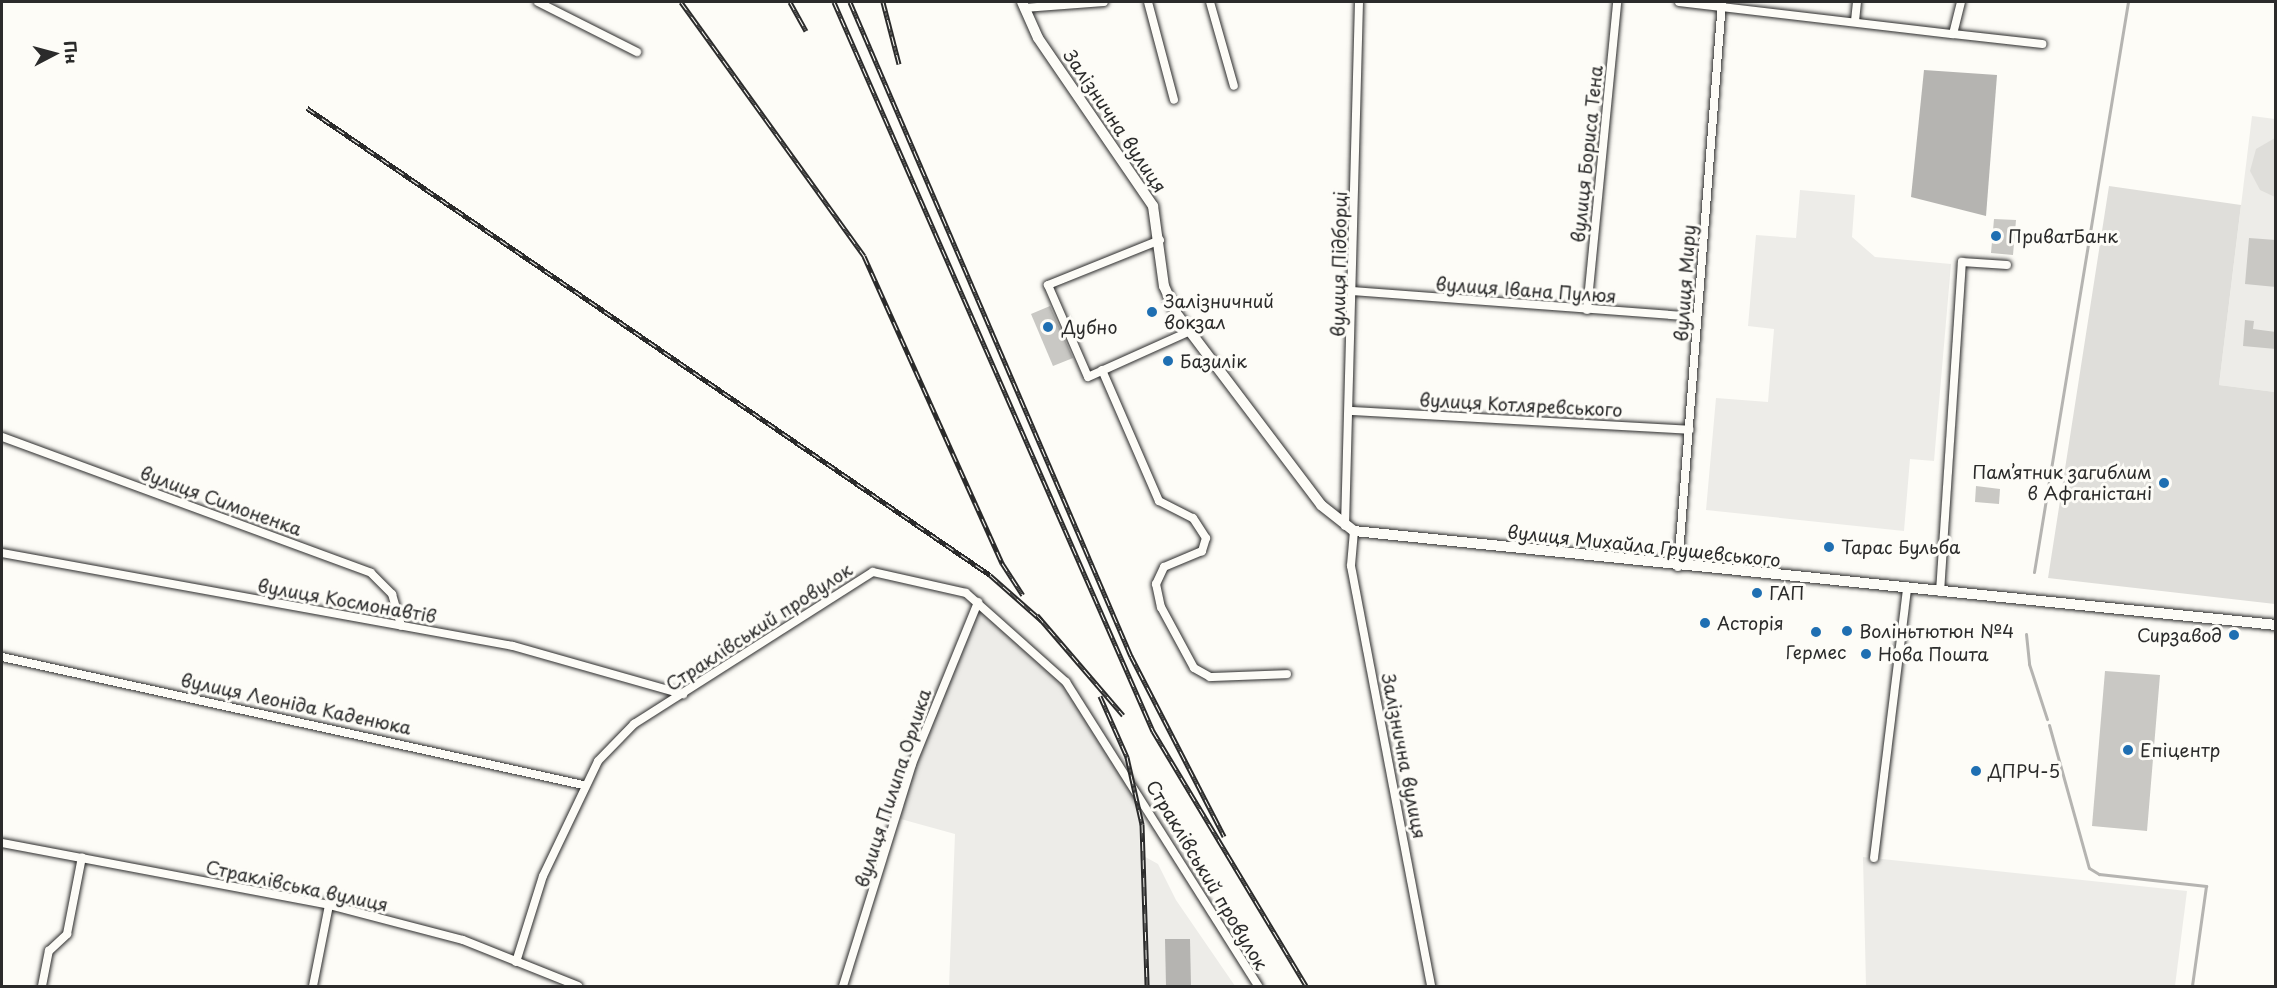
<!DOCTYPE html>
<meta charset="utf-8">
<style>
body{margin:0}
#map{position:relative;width:2277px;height:988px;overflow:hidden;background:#fdfcf7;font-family:"Playpen Sans",sans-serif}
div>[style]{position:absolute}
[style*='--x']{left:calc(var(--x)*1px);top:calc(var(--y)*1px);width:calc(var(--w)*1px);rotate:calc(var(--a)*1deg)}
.built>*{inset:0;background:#edece8}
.green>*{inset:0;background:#dfdeda}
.water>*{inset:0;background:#b5b4b1}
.stream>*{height:3px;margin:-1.5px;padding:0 1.5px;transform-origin:1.5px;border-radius:1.5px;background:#b5b4b1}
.building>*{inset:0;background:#c9c8c4}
.roads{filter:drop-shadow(0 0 2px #2b2b2b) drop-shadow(0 0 2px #2b2b2b)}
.street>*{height:8px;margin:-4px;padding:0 4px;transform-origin:4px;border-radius:4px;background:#fdfcf7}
.secondary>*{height:10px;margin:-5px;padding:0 5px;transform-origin:5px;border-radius:5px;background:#fdfcf7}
.rail>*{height:5px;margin-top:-2.5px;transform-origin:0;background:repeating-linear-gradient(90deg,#fdfcf7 0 9px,#2b2b2b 0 18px);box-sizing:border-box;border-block:2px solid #2b2b2b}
.dots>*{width:16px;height:16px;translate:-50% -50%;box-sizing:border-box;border:3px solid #fdfcf7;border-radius:50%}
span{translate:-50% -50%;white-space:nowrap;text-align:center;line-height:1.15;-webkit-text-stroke:6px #fdfcf7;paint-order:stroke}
.street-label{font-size:18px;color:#2b2b2b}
.poi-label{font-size:18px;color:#2b2b2b}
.left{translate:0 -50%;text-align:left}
.right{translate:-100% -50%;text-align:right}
.frame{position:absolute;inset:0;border:3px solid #2b2b2b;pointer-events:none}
.north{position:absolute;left:24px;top:24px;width:60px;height:60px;-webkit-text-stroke:4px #fdfcf7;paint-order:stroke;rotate:84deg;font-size:16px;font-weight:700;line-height:24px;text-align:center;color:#2b2b2b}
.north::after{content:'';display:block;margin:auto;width:21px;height:27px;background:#2b2b2b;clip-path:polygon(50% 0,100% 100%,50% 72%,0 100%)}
</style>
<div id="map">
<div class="built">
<i style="clip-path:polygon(2252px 116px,2275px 119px,2275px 392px,2219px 385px)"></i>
<i style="clip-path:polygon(1800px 190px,1855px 195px,1852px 237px,1875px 257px,1951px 264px,1934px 461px,1910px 459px,1904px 531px,1706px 510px,1716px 398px,1768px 402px,1774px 329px,1748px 326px,1756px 235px,1796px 238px)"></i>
<i style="clip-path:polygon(978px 602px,1066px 682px,1139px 793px,1140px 854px,1158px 864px,1176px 900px,1235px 986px,949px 986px,955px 834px,897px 818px,912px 764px)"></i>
<i style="clip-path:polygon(1863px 857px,2187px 891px,2175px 986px,1866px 986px)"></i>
</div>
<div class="green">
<i style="clip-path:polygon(2275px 138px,2276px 138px,2275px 197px,2260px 190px,2250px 171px,2256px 149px)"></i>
<i style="clip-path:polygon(2109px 186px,2241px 205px,2219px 385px,2275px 392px,2275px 604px,2048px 578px)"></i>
</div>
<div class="water">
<i style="clip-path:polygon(1924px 70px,1997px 75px,1986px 216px,1911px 197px)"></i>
<i style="clip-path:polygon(1165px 939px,1190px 939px,1191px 986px,1166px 986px)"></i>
</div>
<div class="stream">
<i style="--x:2034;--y:572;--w:578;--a:-80.64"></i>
<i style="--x:2026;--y:634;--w:30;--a:84"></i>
<i style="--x:2029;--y:664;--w:58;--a:71.9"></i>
<i style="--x:2049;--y:725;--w:148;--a:74.4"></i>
<i style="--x:2089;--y:868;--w:12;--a:31"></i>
<i style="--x:2099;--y:874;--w:108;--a:6.4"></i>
<i style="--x:2206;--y:886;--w:101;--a:98"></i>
</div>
<div class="building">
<i style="clip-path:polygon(1994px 219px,2016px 220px,2013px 255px,1991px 253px)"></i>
<i style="clip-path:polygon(2249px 238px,2276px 240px,2276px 287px,2245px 284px)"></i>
<i style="clip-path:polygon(1050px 306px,1073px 358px,1053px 366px,1031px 314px)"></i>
<i style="clip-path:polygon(2245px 320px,2254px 321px,2253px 329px,2276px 332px,2276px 349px,2243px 346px)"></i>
<i style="clip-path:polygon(1976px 486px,2000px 489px,1999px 504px,1975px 502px)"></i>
<i style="clip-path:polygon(2105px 671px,2160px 675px,2147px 831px,2092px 826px)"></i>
</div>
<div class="roads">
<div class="street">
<i style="--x:538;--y:2;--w:111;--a:26.8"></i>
<i style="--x:1148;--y:2;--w:101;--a:75.1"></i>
<i style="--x:1210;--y:2;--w:87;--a:74.1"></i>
<i style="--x:1679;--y:2;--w:276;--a:6.7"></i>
<i style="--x:1953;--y:34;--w:33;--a:-76"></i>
<i style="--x:1024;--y:8;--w:80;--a:-4.3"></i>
<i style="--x:1855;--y:21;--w:19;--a:-84"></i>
<i style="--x:1953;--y:34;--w:90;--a:6.4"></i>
<i style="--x:1160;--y:240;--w:121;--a:158.1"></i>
<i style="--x:1048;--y:285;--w:100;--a:66.5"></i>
<i style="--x:1088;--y:377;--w:110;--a:-24.2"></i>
<i style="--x:1352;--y:291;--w:346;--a:4.3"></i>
<i style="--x:1587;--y:310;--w:309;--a:-84.4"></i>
<i style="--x:1102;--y:370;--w:143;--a:66.5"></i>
<i style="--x:1159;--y:501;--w:38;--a:27"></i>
<i style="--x:1193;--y:518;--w:24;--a:57"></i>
<i style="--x:1206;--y:538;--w:14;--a:107"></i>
<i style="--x:1202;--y:551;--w:41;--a:157.2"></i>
<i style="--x:1164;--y:567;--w:19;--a:115"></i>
<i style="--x:1156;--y:584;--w:24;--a:78"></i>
<i style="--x:1161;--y:607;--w:69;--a:61.6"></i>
<i style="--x:1194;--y:668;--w:18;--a:29"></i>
<i style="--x:1210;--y:677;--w:77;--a:-2.2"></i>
<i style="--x:1352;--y:411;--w:338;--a:3.2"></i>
<i style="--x:2;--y:437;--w:393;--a:20.2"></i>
<i style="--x:371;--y:573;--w:30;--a:45"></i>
<i style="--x:392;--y:594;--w:33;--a:74"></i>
<i style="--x:1345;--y:526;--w:524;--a:-88.47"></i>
<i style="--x:1354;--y:531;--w:35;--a:95"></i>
<i style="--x:1351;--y:566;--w:428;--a:79.2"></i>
<i style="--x:2;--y:553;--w:519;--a:10.31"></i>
<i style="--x:513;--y:646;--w:177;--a:15.8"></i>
<i style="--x:1678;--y:567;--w:567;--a:-85.55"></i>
<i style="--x:1940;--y:592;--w:331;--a:-86.2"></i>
<i style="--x:1962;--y:262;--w:45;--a:3.8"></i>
<i style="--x:2;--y:657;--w:595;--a:12.42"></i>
<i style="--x:2;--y:843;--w:333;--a:10.7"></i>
<i style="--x:329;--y:905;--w:138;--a:14.6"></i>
<i style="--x:463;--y:940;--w:124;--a:21.8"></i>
<i style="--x:1874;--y:858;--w:271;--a:-83"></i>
<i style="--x:516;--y:962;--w:90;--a:-72.6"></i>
<i style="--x:543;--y:876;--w:127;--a:-64.4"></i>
<i style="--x:598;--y:761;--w:52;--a:-45.8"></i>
<i style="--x:634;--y:724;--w:283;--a:-32.5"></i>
<i style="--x:873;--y:572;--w:95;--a:12.7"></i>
<i style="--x:966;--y:593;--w:134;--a:41.7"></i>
<i style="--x:1066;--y:682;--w:360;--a:57.7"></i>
<i style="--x:42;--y:986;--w:36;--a:-79"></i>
<i style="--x:49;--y:951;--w:25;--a:-43"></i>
<i style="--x:67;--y:934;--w:78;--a:-79"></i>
<i style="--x:313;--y:986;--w:83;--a:-78.8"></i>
<i style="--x:843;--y:986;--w:232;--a:-72.7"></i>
<i style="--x:912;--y:764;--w:175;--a:-67.8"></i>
</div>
<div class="secondary">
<i style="--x:1022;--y:2;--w:39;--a:66"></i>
<i style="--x:1038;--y:38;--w:204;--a:55.6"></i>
<i style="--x:1153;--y:206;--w:81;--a:82.2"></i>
<i style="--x:1164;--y:286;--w:30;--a:66"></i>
<i style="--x:1176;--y:313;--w:241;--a:52.9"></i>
<i style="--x:1321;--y:505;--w:42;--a:38.2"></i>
<i style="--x:1354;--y:531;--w:927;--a:5.82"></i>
</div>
</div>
<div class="rail">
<i style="--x:681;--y:2;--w:313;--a:54.2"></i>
<i style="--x:864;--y:256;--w:337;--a:65.8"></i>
<i style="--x:1002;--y:563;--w:38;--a:57"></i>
<i style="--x:790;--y:2;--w:33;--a:61"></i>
<i style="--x:834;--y:2;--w:796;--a:66.37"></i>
<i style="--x:1153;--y:731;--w:297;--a:59"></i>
<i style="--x:850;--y:2;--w:712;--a:66.75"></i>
<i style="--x:1131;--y:656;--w:203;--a:62.7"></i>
<i style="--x:883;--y:2;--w:64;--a:75.5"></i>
<i style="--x:307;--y:108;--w:827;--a:34.36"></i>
<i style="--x:990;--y:575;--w:69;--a:41.5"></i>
<i style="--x:1037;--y:615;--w:132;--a:49.3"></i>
<i style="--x:1100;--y:696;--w:67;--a:66.1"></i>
<i style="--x:1127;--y:757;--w:69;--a:77.4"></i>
<i style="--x:1142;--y:824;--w:162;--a:88.2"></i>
</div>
<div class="dots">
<i style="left:1996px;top:236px;background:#1f6fb2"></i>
<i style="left:1152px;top:312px;background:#1f6fb2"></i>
<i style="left:1048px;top:327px;background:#1f6fb2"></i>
<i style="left:1168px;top:361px;background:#1f6fb2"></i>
<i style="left:2164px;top:483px;background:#1f6fb2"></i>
<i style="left:1829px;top:547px;background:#1f6fb2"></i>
<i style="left:1757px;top:593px;background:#1f6fb2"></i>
<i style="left:1705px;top:623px;background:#1f6fb2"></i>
<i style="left:1847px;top:631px;background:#1f6fb2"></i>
<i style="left:1816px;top:632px;background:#1f6fb2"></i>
<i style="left:2234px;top:635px;background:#1f6fb2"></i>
<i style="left:1866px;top:654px;background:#1f6fb2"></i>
<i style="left:2128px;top:750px;background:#1f6fb2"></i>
<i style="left:1976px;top:771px;background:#1f6fb2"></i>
</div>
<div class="street-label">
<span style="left:1115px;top:121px;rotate:56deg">Залізнична вулиця</span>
<span style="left:1587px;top:154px;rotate:-84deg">вулиця Бориса Тена</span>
<span style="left:1339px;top:264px;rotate:-89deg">вулиця Підборці</span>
<span style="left:1685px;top:283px;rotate:-86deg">вулиця Миру</span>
<span style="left:1526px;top:290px;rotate:4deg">вулиця Івана Пулюя</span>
<span style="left:1521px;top:405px;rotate:3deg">вулиця Котляревського</span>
<span style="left:221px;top:501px;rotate:20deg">вулиця Симоненка</span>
<span style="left:1644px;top:546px;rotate:6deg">вулиця Михайла Грушевського</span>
<span style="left:347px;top:601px;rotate:10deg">вулиця Космонавтів</span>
<span style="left:759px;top:627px;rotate:-33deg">Страклівський провулок</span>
<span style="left:296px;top:704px;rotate:12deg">вулиця Леоніда Каденюка</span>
<span style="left:1404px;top:756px;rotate:79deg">Залізнична вулиця</span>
<span style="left:893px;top:788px;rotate:-72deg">вулиця Пилипа Орлика</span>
<span style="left:1207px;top:875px;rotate:59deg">Страклівський провулок</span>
<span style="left:297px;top:886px;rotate:12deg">Страклівська вулиця</span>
</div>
<div class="poi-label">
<span class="left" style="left:2008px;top:236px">ПриватБанк</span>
<span class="left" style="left:1164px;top:312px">Залізничний<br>вокзал</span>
<span class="left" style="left:1062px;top:327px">Дубно</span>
<span class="left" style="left:1180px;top:361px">Базилік</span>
<span class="right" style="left:2152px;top:483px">Пам’ятник загиблим<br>в Афганістані</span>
<span class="left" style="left:1841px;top:547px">Тарас Бульба</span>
<span class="left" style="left:1769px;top:593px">ГАП</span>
<span class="left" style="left:1717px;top:623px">Асторія</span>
<span class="left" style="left:1859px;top:631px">Воліньтютюн №4</span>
<span class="right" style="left:2222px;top:635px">Сирзавод</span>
<span style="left:1816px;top:652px">Гермес</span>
<span class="left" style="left:1878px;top:654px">Нова Пошта</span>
<span class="left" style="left:2140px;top:750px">Епіцентр</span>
<span class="left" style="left:1988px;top:771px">ДПРЧ-5</span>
</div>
<div class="frame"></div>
<div class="north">Пн</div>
</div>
